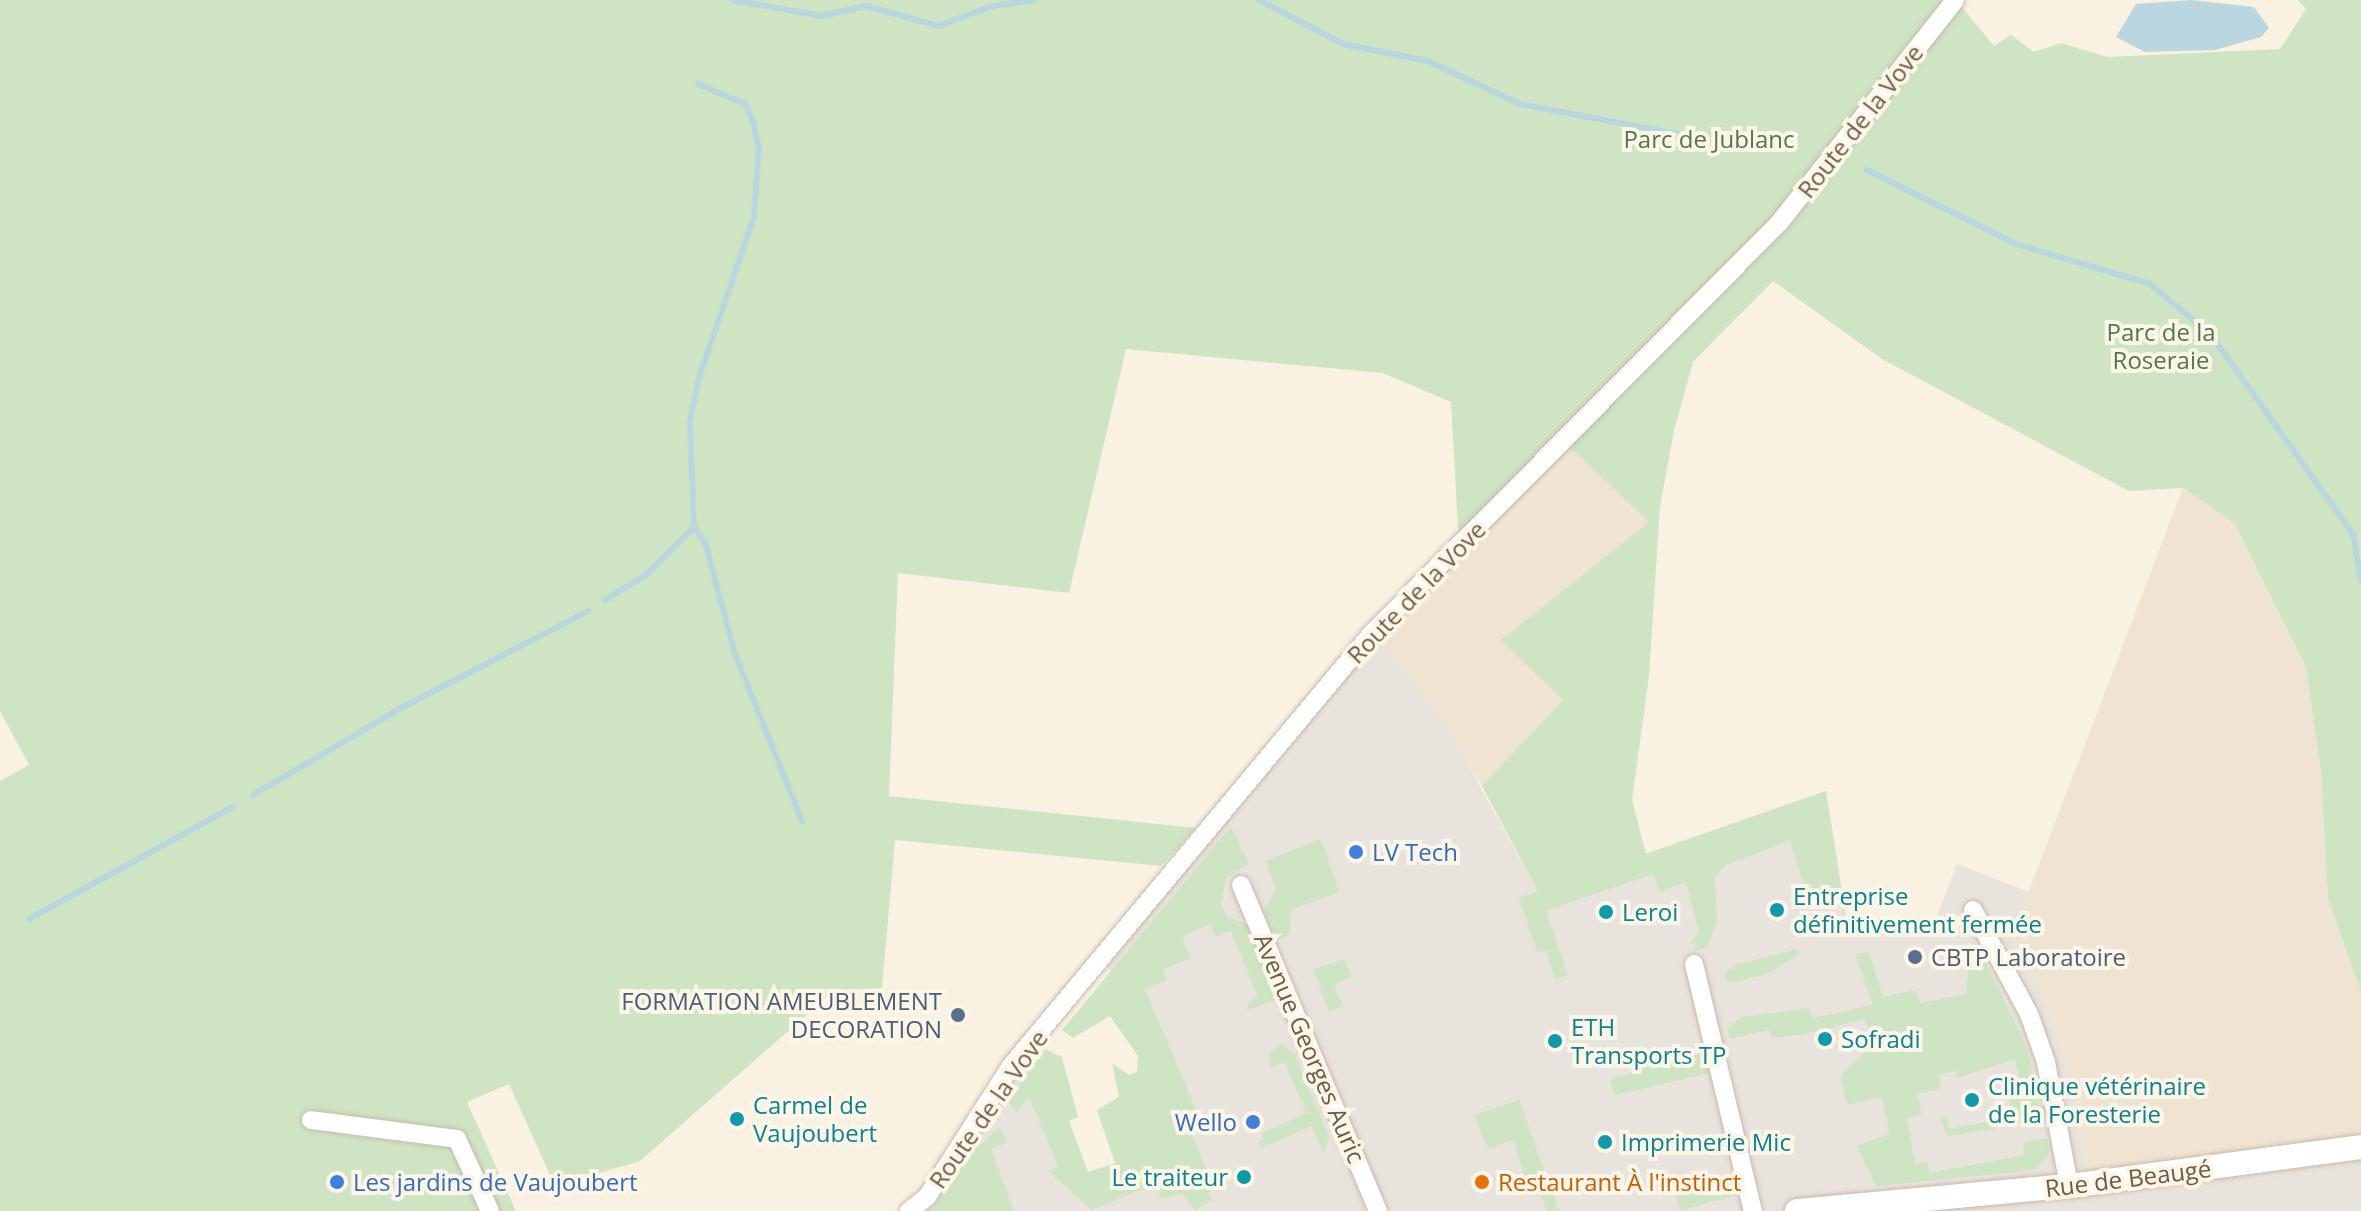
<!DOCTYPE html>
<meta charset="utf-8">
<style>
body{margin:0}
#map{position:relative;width:2361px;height:1211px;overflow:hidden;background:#f9f2e3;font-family:"Open Sans",sans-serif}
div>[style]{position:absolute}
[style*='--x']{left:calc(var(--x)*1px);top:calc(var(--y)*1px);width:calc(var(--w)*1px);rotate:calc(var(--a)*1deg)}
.residential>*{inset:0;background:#efe4d2}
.industrial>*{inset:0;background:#e9e3dd}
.green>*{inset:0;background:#cee4c3}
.water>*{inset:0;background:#bad7e0}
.stream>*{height:6px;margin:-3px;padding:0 3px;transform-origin:3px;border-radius:3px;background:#bad7e0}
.roads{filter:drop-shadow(0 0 2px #c8baab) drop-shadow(0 0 2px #c8baab)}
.street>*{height:18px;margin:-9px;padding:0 9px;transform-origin:9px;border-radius:9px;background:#fff}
.secondary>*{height:24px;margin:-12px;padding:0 12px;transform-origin:12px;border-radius:12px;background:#fff}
.dots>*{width:22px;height:22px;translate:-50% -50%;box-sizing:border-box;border:4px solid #fcf6e8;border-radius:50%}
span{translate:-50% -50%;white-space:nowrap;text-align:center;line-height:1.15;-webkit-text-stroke:8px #fcf6e8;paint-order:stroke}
.street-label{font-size:24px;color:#6e5b4c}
.park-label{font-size:24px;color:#547849}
.shop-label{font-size:24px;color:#366cbe}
.left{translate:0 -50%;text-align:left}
.right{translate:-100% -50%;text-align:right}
.culture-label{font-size:24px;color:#0d838f}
.service-label{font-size:24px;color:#4e5e75}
.food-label{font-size:24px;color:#c56008}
</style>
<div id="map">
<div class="residential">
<i style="clip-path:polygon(1563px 441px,1649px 522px,1502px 639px,1563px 700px,1482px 786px,1400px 663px,1371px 635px)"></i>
<i style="clip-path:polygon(2183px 488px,2235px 524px,2306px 667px,2321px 772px,2328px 899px,2361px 992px,2361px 1147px,2090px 1184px,2065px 1059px,2044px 999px,2011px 938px)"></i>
</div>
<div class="industrial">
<i style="clip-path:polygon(1371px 634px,1400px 663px,1448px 729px,1538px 891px,1826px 791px,1849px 936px,1937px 916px,1957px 864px,2029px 892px,2011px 938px,2044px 999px,2065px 1059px,2090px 1184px,2361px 1147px,2361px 1211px,909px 1211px,1024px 1051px,1035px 1060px,1077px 1179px,1175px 1144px,1112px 972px,1101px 960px)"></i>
</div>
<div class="green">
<i style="clip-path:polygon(0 0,1946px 0,1960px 5px,1994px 46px,2011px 35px,2034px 52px,2061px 43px,2107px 57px,2280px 49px,2306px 9px,2298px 0,2361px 0,2361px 992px,2328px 899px,2321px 772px,2306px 667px,2235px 524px,2183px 488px,2129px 491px,1882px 359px,1773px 281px,1693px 362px,1674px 431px,1660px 506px,1649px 676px,1632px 800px,1646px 854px,1826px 791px,1846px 918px,1832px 886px,1815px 892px,1811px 884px,1804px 886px,1790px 840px,1726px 865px,1715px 876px,1717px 923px,1706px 948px,1693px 951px,1697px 942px,1690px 944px,1699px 932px,1686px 882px,1660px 892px,1653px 874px,1546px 911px,1568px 975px,1555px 979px,1546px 950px,1537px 952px,1519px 898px,1538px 891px,1482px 786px,1563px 700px,1501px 640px,1649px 522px,1563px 441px,1467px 538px,1458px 528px,1451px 402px,1383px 373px,1126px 349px,1069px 593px,898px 573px,889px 796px,1196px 828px,1161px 866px,895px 840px,882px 988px,834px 991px,640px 1161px,555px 1186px,509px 1084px,467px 1102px,516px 1211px,0 1211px,0 781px,29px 765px,0 711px)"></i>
<i style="clip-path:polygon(1231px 826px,1249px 864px,1226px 878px,1221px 904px,1227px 917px,1250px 925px,1281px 997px,1247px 1011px,1249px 1002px,1258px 997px,1231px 931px,1215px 937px,1210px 924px,1182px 936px,1191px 958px,1163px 969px,1167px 980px,1145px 989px,1200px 1119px,1188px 1124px,1210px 1178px,1205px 1181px,1212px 1199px,1196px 1211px,1182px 1194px,1161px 1198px,1155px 1184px,1092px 1210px,1048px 1171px,1058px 1166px,1029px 1097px,1016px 1113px,1008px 1101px,1045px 1049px,1062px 1057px,1078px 1117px,1069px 1121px,1088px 1172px,1115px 1163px,1097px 1110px,1119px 1097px,1112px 1063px,1129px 1075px,1137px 1072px,1138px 1056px,1110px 1016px,1073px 1038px,1062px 1030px)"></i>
<i style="clip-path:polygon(1321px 839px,1339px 892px,1291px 910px,1289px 935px,1277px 940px,1264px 910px,1276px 889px,1266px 861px)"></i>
<i style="clip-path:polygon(1798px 949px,1799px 954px,1767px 974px,1732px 983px,1726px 980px,1725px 973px,1735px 965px)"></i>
<i style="clip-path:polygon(1869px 952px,1883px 997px,1916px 990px,1920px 1003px,1966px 994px,1969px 960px,1981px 952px,2027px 1048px,2043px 1122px,2014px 1124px,2007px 1092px,2021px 1089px,2015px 1059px,1957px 1078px,1955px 1071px,1939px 1075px,1941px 1089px,1917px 1094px,1922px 1115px,1907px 1118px,1915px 1164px,1927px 1162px,1930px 1173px,2024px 1155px,2023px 1143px,2047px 1138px,2049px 1154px,2035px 1170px,1876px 1186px,1856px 1146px,1890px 1134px,1882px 1097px,1847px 1105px,1841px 1075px,1872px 1045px,1865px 1019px,1805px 1034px,1772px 1038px,1769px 1030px,1729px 1039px,1728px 1028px,1741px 1017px,1810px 1008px,1813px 1018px,1873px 1005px,1855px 954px)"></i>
<i style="clip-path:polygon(1345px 959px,1351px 977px,1334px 984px,1343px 1006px,1329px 1011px,1313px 970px)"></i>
<i style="clip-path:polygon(1281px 1043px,1295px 1055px,1329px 1137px,1323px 1153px,1312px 1126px,1261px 1148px,1258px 1142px,1264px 1140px,1261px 1134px,1306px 1113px,1285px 1062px,1270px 1068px,1269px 1054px)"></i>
<i style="clip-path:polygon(1705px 1054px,1709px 1073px,1615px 1095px,1610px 1080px,1644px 1068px,1642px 1062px)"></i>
<i style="clip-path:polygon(1519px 1100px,1559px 1211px,1547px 1211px,1540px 1192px,1530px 1195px,1514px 1140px,1488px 1149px,1474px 1115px)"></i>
<i style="clip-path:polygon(1946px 1117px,1950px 1129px,1996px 1120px,1998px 1128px,1948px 1136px,1940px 1119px)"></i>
<i style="clip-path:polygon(1000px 1127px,1008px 1142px,991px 1149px,1014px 1211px,931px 1211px,973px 1151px)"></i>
<i style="clip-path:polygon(1722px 1184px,1723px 1188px,1735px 1185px,1736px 1195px,1679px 1211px,1676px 1195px)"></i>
</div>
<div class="water">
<i style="clip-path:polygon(2191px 0,2254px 7px,2269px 28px,2261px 37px,2215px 50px,2145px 52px,2116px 37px,2136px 4px)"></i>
</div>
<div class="stream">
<i style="--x:733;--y:0;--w:90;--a:10.2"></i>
<i style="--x:822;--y:16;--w:45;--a:-12.8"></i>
<i style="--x:866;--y:6;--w:76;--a:15.3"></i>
<i style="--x:939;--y:26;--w:53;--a:-20.8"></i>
<i style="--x:989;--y:7;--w:46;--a:-8.8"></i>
<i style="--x:1259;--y:0;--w:95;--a:27.6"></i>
<i style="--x:1343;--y:44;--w:87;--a:11.3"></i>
<i style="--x:1428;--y:61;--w:102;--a:25.1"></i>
<i style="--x:1520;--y:104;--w:161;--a:10.8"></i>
<i style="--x:1867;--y:170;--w:166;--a:26.4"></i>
<i style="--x:2016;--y:244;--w:140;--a:16.6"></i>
<i style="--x:2150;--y:284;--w:80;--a:39.9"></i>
<i style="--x:2211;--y:335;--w:244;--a:54.5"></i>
<i style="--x:2353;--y:534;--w:48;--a:80.3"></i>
<i style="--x:694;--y:527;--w:19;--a:54"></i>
<i style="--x:705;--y:542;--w:116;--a:75"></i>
<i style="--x:735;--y:654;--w:180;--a:68.1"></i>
<i style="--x:605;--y:600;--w:48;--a:-31.4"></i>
<i style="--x:646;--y:575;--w:68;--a:-45"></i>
<i style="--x:694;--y:527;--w:106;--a:-92.2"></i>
<i style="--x:690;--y:421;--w:44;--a:-78.2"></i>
<i style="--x:699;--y:378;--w:171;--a:-71.2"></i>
<i style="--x:754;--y:216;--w:68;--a:-85.8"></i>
<i style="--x:759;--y:148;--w:28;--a:-103"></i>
<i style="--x:753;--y:121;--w:19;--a:-115"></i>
<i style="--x:745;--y:104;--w:51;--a:-156.9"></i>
<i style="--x:253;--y:795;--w:172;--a:-30.4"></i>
<i style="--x:401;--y:708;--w:211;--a:-27.4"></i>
<i style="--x:29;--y:919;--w:233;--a:-28.8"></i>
</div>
<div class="roads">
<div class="street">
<i style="--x:1241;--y:885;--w:354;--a:67.2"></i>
<i style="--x:1973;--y:910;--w:118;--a:61.7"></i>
<i style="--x:2029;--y:1014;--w:51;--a:70.5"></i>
<i style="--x:2046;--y:1062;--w:126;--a:79.5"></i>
<i style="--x:1694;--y:964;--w:254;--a:76.6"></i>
<i style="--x:311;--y:1120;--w:147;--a:7.4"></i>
<i style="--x:457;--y:1139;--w:79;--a:65.4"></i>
<i style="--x:909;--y:1211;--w:23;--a:-38"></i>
<i style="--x:927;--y:1197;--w:156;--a:-57.3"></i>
<i style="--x:1011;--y:1066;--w:562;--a:-50.19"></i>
<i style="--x:1371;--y:634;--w:579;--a:-45.21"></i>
<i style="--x:1779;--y:223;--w:284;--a:-51.7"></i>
</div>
<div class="secondary">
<i style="--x:1797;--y:1211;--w:273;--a:-5.3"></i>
<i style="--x:2069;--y:1186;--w:295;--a:-7.6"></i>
</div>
</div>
<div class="dots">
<i style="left:1356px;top:852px;background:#3f7fe0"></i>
<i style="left:1777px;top:910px;background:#0f9aa8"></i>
<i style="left:1606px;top:912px;background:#0f9aa8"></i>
<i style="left:1915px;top:957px;background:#5c6f8a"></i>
<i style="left:958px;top:1015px;background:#5c6f8a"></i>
<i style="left:1825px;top:1039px;background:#0f9aa8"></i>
<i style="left:1555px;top:1041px;background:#0f9aa8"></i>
<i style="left:1972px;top:1100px;background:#0f9aa8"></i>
<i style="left:737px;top:1119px;background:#0f9aa8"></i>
<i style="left:1253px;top:1122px;background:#3f7fe0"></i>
<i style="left:1605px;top:1142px;background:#0f9aa8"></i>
<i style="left:1244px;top:1177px;background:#0f9aa8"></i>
<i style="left:337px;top:1182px;background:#3f7fe0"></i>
<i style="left:1482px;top:1182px;background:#e8710a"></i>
</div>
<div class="street-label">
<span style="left:1860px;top:121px;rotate:-52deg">Route de la Vove</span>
<span style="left:1416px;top:592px;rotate:-46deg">Route de la Vove</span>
<span style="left:1310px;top:1048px;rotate:67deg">Avenue Georges Auric</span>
<span style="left:988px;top:1109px;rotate:-55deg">Route de la Vove</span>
<span style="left:2128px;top:1178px;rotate:-7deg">Rue de Beaugé</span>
</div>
<div class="park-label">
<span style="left:1709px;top:139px">Parc de Jublanc</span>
<span style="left:2161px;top:346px">Parc de la<br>Roseraie</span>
</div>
<div class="shop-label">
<span class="left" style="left:1372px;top:852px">LV Tech</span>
<span class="right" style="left:1237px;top:1122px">Wello</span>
<span class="left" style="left:353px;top:1182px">Les jardins de Vaujoubert</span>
</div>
<div class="culture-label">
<span class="left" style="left:1793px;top:910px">Entreprise<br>définitivement fermée</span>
<span class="left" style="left:1622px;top:912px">Leroi</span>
<span class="left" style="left:1571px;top:1041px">ETH<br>Transports TP</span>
<span class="left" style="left:1841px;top:1039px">Sofradi</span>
<span class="left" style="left:1988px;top:1100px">Clinique vétérinaire<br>de la Foresterie</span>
<span class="left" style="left:753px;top:1119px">Carmel de<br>Vaujoubert</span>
<span class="left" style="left:1621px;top:1142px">Imprimerie Mic</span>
<span class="right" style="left:1228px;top:1177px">Le traiteur</span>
</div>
<div class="service-label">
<span class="left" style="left:1931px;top:957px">CBTP Laboratoire</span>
<span class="right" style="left:942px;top:1015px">FORMATION AMEUBLEMENT<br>DECORATION</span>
</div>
<div class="food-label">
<span class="left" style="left:1498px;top:1182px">Restaurant À l'instinct</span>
</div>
</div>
